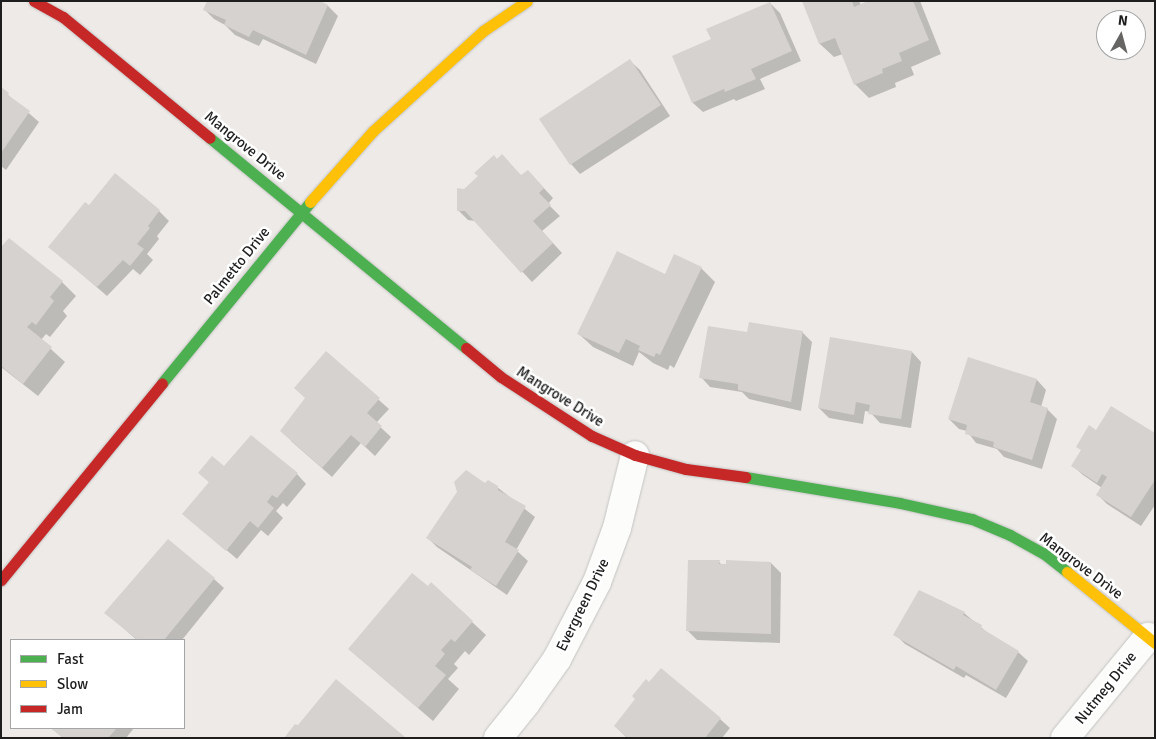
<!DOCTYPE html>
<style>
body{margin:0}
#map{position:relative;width:1156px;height:739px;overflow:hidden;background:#edeae7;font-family:Signika,sans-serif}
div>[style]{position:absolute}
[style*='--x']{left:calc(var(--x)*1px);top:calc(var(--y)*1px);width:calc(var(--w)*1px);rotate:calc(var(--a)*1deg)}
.shadow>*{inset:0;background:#0003}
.building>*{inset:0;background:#d5d2d0}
.roads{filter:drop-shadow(0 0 1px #c5c4c3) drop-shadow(0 0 1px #c5c4c3)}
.street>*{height:28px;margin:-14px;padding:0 14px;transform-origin:14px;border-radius:14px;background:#fcfcfb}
.fast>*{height:11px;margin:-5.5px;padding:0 5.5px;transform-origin:5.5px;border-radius:5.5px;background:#4caf50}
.slow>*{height:11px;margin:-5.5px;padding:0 5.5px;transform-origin:5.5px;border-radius:5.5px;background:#ffc107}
.jam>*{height:11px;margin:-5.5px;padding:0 5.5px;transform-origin:5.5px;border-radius:5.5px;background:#c62828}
span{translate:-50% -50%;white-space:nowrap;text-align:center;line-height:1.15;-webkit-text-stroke:5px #fff;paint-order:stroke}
.street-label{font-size:15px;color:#1e1e1e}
.frame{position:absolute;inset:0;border:2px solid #1e1e1e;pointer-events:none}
.legend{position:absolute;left:10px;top:639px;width:175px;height:90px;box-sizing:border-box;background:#fff;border:1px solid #a5a5a5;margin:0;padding:6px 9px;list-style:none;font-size:15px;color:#1e1e1e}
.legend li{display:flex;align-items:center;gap:10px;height:25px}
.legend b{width:25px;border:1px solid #a5a5a5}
.north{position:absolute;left:1096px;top:10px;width:50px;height:50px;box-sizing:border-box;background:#fff;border:1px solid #a5a5a5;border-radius:50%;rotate:7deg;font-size:14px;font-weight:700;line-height:20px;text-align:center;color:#1e1e1e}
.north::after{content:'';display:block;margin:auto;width:18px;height:22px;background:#666564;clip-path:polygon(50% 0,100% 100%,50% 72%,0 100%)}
</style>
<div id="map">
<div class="shadow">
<i style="clip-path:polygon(317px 1px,328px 6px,338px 16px,316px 64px,263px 39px,259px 46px,235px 35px,225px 25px,214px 19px,205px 10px)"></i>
<i style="clip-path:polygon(803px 1px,859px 1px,861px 5px,871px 1px,920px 1px,941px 54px,911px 67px,914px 75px,895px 83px,896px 87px,869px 98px,855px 84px,843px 54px,834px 57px,820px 44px)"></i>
<i style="clip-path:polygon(770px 3px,780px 13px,801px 61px,760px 79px,765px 89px,736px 101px,734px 99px,703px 112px,693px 103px,673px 56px,713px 39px)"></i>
<i style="clip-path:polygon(630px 61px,640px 70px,670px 116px,580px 174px,571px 164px)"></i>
<i style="clip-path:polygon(1px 89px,39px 122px,6px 170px,1px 166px)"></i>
<i style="clip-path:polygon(497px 160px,522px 176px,528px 171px,553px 198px,548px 204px,560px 216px,542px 231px,562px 253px,532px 282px,475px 221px,468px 220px,458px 210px,464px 190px)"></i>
<i style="clip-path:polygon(89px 207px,159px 211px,169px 221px,157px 236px,159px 239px,147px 254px,153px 260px,140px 275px,133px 269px,107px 296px,50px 247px)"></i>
<i style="clip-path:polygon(1px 249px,62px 282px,76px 296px,63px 311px,67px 316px,50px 337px,46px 334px,41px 340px,65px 362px,38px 396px,1px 367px)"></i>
<i style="clip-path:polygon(701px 268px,715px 282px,674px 368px,670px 365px,668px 370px,653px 363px,639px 352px,633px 366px,593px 347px,579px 334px,666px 276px)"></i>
<i style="clip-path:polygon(802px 332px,812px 342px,801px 411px,749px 399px,742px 392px,710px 387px,701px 377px,748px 334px)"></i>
<i style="clip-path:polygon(912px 352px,921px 362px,911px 428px,880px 423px,870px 412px,865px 411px,863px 424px,829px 418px,819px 408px)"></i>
<i style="clip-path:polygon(326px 353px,389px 409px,376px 423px,391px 437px,375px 456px,361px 443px,332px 477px,291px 441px,306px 398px)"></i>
<i style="clip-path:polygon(1037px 380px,1046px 390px,1041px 407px,1047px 409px,1057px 419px,1042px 469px,1004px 457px,997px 449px,976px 443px,967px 431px,959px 429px,949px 419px)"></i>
<i style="clip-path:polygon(1096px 431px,1155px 435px,1155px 505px,1141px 526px,1107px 504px,1097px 494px,1102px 488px,1083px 475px,1073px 466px)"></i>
<i style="clip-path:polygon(224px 468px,297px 474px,306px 484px,287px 507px,283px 503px,276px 511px,283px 518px,268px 536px,261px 530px,237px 559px,184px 514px,210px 483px,200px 473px)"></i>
<i style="clip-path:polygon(485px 484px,497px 487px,535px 517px,516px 550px,528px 561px,507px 595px,437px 547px,428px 538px)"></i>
<i style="clip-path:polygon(719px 562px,723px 566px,771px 563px,781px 573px,780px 643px,697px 640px,687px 630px)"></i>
<i style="clip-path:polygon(214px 579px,224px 588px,182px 640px,137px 640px,106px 613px)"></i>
<i style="clip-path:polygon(428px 588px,472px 622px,486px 635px,469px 655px,465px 651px,454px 664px,458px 668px,448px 679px,459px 689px,433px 721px,349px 649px)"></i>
<i style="clip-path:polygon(940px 600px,964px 613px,989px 634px,1018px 652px,1028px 661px,1006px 698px,966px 675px,964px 678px,905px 644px,895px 634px)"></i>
<i style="clip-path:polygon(720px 719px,730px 728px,722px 738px,627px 738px,615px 726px)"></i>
<i style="clip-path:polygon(51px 728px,134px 728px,126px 738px,63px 738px)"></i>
</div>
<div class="building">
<i style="clip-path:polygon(207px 1px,320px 1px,328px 5px,306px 55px,253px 30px,249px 37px,224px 25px,226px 20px,203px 10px)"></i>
<i style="clip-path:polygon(802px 1px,852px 1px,854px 7px,868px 1px,913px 1px,929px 40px,899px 53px,902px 61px,882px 69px,883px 73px,854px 85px,835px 38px,819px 44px)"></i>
<i style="clip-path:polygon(770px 2px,792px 51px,751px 69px,756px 79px,725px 92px,724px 89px,692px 103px,672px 56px,711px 39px,706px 29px)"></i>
<i style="clip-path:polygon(630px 59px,661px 105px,570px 165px,539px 119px)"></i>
<i style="clip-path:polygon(1px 87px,9px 93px,8px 95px,30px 111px,1px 153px)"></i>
<i style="clip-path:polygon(502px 154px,521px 175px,528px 170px,544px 188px,539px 193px,551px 205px,533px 221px,553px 243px,521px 273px,465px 211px,457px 211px,457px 188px,464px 189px,478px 176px,474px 173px,494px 155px,497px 159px)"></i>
<i style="clip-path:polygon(115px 173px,160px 210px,148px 226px,150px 228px,137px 244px,144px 249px,130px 266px,123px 260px,97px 287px,48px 247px,85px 202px,89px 205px)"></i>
<i style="clip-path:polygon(9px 238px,63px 281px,50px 297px,54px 301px,36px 325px,32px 322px,27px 327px,52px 347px,23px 384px,1px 366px,1px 247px)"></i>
<i style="clip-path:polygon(617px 251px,665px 274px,674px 254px,702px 267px,660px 355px,656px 353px,654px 357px,638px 350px,640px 346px,626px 339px,619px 353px,577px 334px)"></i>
<i style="clip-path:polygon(749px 322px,803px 331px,791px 402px,738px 390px,738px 384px,699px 378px,708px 326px,747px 332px)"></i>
<i style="clip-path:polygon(830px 337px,912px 351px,901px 419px,868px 414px,870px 405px,856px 402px,854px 415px,818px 408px)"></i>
<i style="clip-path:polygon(326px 351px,380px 398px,367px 413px,382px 426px,365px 447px,351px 435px,322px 468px,280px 431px,305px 398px,294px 388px)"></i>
<i style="clip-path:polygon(968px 357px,1037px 379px,1030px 402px,1048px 408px,1032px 460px,993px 447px,994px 442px,965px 434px,967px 425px,948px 419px)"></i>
<i style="clip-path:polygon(1111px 406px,1155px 433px,1155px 480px,1131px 517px,1096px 495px,1107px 477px,1102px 474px,1097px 483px,1071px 466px,1081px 450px,1076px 447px,1089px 425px,1096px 430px)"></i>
<i style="clip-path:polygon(251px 435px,298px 473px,277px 498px,272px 495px,267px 502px,274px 508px,258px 528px,250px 521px,226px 551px,182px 514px,209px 482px,198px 473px,212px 456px,224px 466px)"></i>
<i style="clip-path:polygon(466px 470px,485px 483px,488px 480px,498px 486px,498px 490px,526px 506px,505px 542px,519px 550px,496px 586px,470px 570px,472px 567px,426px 538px,457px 492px,454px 482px)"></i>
<i style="clip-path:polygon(168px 539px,215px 578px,164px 640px,138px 640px,104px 613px)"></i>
<i style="clip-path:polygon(688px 560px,720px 560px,719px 564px,726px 564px,726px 560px,771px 562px,771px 634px,686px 631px)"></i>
<i style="clip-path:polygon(412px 573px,428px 586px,431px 582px,473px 621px,455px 642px,451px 639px,441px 650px,445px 654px,435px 666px,446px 675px,418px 708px,348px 649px)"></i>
<i style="clip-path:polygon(919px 590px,965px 612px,963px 615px,982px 625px,981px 628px,1019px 651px,996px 690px,956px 666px,954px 670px,893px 635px)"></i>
<i style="clip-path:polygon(661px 668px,721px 718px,705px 738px,628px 738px,614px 726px,635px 699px,632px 696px,646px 679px,649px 682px)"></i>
<i style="clip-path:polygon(336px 679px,405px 737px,404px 738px,284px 738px,295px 724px,298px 725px)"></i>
<i style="clip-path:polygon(51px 728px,117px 728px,108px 738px,63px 738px)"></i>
</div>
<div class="roads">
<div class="street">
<i style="--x:498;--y:738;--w:45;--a:-51.3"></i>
<i style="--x:526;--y:703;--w:54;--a:-54.8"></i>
<i style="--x:557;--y:659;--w:87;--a:-62.5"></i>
<i style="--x:597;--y:582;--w:58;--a:-69.7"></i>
<i style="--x:617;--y:528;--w:75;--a:-76.1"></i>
<i style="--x:1065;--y:738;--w:131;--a:-50.6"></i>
</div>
<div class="fast">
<i style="--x:210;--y:138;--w:331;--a:39.4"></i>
<i style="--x:162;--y:383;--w:234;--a:-50.7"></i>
<i style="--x:745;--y:477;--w:157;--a:9.5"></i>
<i style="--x:900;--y:503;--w:74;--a:12.5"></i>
<i style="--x:972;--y:519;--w:41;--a:22.8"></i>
<i style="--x:1010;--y:535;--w:38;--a:29"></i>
<i style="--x:1043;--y:553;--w:31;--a:38"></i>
</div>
<div class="slow">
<i style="--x:310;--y:202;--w:95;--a:-48.4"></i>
<i style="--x:373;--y:131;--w:149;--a:-42.3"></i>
<i style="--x:483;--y:31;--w:53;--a:-34.3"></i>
<i style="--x:1067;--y:572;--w:113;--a:38.9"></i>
</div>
<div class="jam">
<i style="--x:34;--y:1;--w:33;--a:29"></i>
<i style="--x:63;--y:17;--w:190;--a:39.5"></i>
<i style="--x:466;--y:348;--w:45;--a:39.6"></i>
<i style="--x:501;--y:377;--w:108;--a:33"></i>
<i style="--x:592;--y:436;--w:47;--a:23.8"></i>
<i style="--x:635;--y:455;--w:53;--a:15.4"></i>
<i style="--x:686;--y:469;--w:60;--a:7.7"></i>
<i style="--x:1;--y:580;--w:254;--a:-50.7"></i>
</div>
</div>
<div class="street-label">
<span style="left:245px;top:146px;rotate:39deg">Mangrove Drive</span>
<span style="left:237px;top:266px;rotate:-51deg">Palmetto Drive</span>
<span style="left:560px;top:397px;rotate:32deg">Mangrove Drive</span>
<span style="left:1081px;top:566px;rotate:37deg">Mangrove Drive</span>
<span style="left:583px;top:605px;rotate:-64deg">Evergreen Drive</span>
<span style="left:1106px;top:688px;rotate:-51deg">Nutmeg Drive</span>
</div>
<div class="frame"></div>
<ul class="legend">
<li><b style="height:6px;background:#4caf50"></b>Fast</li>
<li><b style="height:6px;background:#ffc107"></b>Slow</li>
<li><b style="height:6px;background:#c62828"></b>Jam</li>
</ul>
<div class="north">N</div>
</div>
